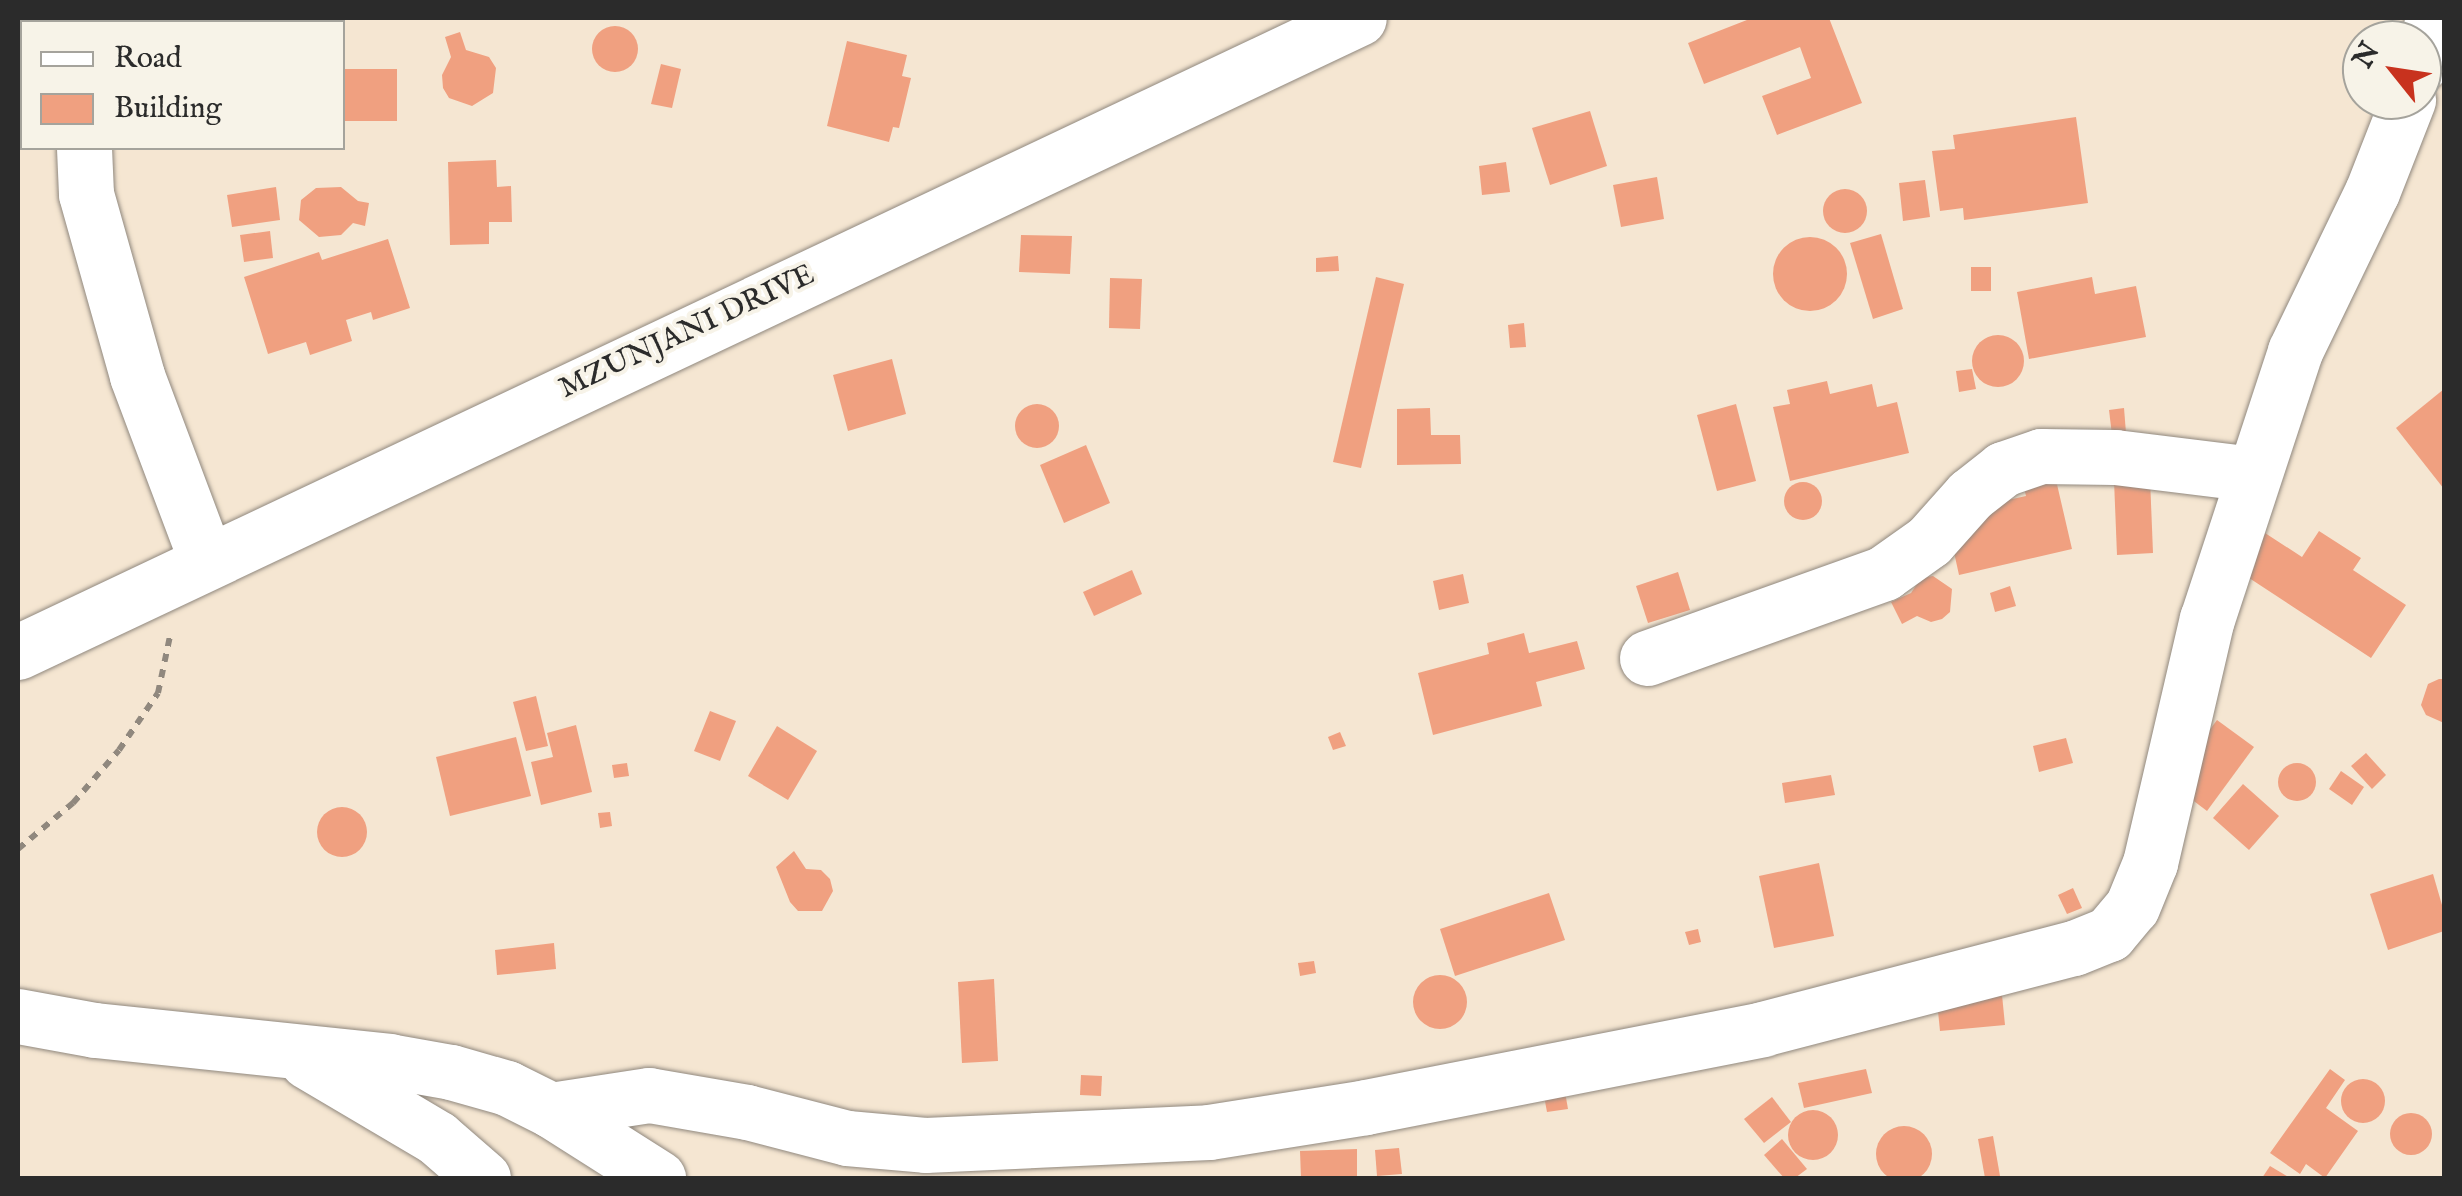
<!DOCTYPE html>
<style>
body{margin:0}
#map{position:relative;width:2462px;height:1196px;overflow:hidden;background:#f5e6d2;font-family:"IM FELL English",serif}
div>[style]{position:absolute}
[style*='--x']{left:calc(var(--x)*1px);top:calc(var(--y)*1px);width:calc(var(--w)*1px);rotate:calc(var(--a)*1deg)}
.building>*{inset:0;background:#f0a080}
.round{border-radius:50%}
.path>*{height:6px;margin-top:-3px;transform-origin:0;background:repeating-linear-gradient(90deg,#90887e 0 8px,transparent 0 16px)}
.roads{filter:drop-shadow(0 0 2px #90887e) drop-shadow(0 0 2px #90887e)}
.minor>*{height:55px;margin:-27.5px;padding:0 27.5px;transform-origin:27.5px;border-radius:27.5px;background:#fff}
.major>*{height:55px;margin:-27.5px;padding:0 27.5px;transform-origin:27.5px;border-radius:27.5px;background:#fff}
span{translate:-50% -50%;white-space:nowrap;text-align:center;line-height:1.15;-webkit-text-stroke:8px #f7f3e8;paint-order:stroke}
.street-label{font-size:30px;color:#2b2b2b}
.frame{position:absolute;inset:0;border:20px solid #2b2b2b;pointer-events:none}
.legend{position:absolute;left:20px;top:20px;width:325px;height:130px;box-sizing:border-box;background:#f7f3e8;border:2px solid #a5a39c;margin:0;padding:12px 18px;list-style:none;font-size:30px;color:#2b2b2b}
.legend li{display:flex;align-items:center;gap:20px;height:50px}
.legend b{width:50px;border:2px solid #a5a39c}
.north{position:absolute;left:2342px;top:20px;width:100px;height:100px;box-sizing:border-box;background:#f7f3e8;border:2px solid #a5a39c;border-radius:50%;rotate:300deg;font-size:28px;font-weight:700;line-height:40px;text-align:center;color:#2b2b2b}
.north::after{content:'';display:block;margin:auto;width:35px;height:45px;background:#c8321e;clip-path:polygon(50% 0,100% 100%,50% 72%,0 100%)}
</style>
<div id="map">
<div class="building">
<i style="clip-path:polygon(1752px 18px,1829px 18px,1862px 103px,1777px 135px,1762px 96px,1811px 78px,1800px 47px,1704px 84px,1688px 43px)"></i>
<i class="round" style="left:592px;top:26px;width:46px;height:46px"></i>
<i style="clip-path:polygon(460px 32px,466px 50px,489px 57px,496px 68px,493px 93px,472px 106px,449px 98px,443px 88px,442px 75px,451px 57px,445px 37px)"></i>
<i style="clip-path:polygon(847px 41px,907px 55px,902px 76px,911px 78px,899px 128px,893px 127px,889px 142px,827px 126px)"></i>
<i style="clip-path:polygon(661px 64px,681px 69px,672px 108px,651px 104px)"></i>
<i style="clip-path:polygon(342px 69px,397px 69px,397px 121px,342px 121px)"></i>
<i style="clip-path:polygon(1590px 111px,1607px 166px,1550px 185px,1532px 128px)"></i>
<i style="clip-path:polygon(2076px 117px,2088px 203px,1964px 220px,1963px 208px,1940px 211px,1932px 151px,1955px 149px,1953px 135px)"></i>
<i style="clip-path:polygon(496px 160px,497px 187px,511px 186px,512px 222px,489px 222px,489px 244px,450px 245px,448px 162px)"></i>
<i style="clip-path:polygon(1506px 162px,1510px 192px,1482px 195px,1479px 166px)"></i>
<i style="clip-path:polygon(1657px 177px,1664px 219px,1621px 227px,1613px 185px)"></i>
<i style="clip-path:polygon(1925px 180px,1930px 217px,1903px 221px,1899px 183px)"></i>
<i style="clip-path:polygon(276px 187px,280px 220px,232px 227px,227px 195px)"></i>
<i style="clip-path:polygon(341px 187px,358px 201px,369px 203px,365px 226px,353px 223px,341px 235px,319px 237px,299px 220px,301px 200px,316px 188px)"></i>
<i class="round" style="left:1823px;top:189px;width:44px;height:44px"></i>
<i style="clip-path:polygon(270px 231px,273px 258px,244px 262px,240px 235px)"></i>
<i style="clip-path:polygon(1881px 234px,1903px 309px,1873px 319px,1850px 243px)"></i>
<i style="clip-path:polygon(1021px 235px,1072px 236px,1070px 274px,1019px 272px)"></i>
<i class="round" style="left:1773px;top:237px;width:74px;height:74px"></i>
<i style="clip-path:polygon(388px 239px,410px 308px,373px 320px,371px 312px,346px 320px,352px 341px,310px 355px,306px 342px,268px 354px,244px 277px,319px 252px,322px 260px)"></i>
<i style="clip-path:polygon(1338px 256px,1339px 271px,1316px 272px,1316px 258px)"></i>
<i style="clip-path:polygon(1971px 267px,1991px 267px,1991px 291px,1971px 291px)"></i>
<i style="clip-path:polygon(1376px 277px,1404px 284px,1361px 468px,1333px 462px)"></i>
<i style="clip-path:polygon(2092px 277px,2095px 294px,2136px 286px,2146px 337px,2029px 359px,2017px 292px)"></i>
<i style="clip-path:polygon(1110px 278px,1142px 279px,1140px 329px,1109px 328px)"></i>
<i style="clip-path:polygon(1524px 323px,1526px 347px,1510px 348px,1508px 325px)"></i>
<i class="round" style="left:1972px;top:335px;width:52px;height:52px"></i>
<i style="clip-path:polygon(892px 359px,906px 414px,848px 431px,833px 375px)"></i>
<i style="clip-path:polygon(1972px 369px,1976px 389px,1959px 392px,1956px 371px)"></i>
<i style="clip-path:polygon(1827px 381px,1830px 394px,1872px 384px,1877px 407px,1897px 402px,1909px 453px,1790px 481px,1773px 407px,1790px 404px,1787px 390px)"></i>
<i style="clip-path:polygon(2444px 389px,2444px 489px,2396px 428px)"></i>
<i style="clip-path:polygon(1736px 404px,1756px 481px,1717px 491px,1697px 415px)"></i>
<i class="round" style="left:1015px;top:404px;width:44px;height:44px"></i>
<i style="clip-path:polygon(1430px 408px,1431px 435px,1460px 435px,1461px 464px,1397px 465px,1397px 409px)"></i>
<i style="clip-path:polygon(2124px 408px,2126px 433px,2112px 435px,2109px 410px)"></i>
<i style="clip-path:polygon(1086px 445px,1110px 503px,1064px 523px,1040px 465px)"></i>
<i style="clip-path:polygon(2150px 478px,2153px 553px,2117px 555px,2114px 480px)"></i>
<i style="clip-path:polygon(2056px 480px,2072px 549px,1959px 575px,1950px 534px,1972px 508px,2026px 496px,2024px 488px)"></i>
<i class="round" style="left:1784px;top:482px;width:38px;height:38px"></i>
<i style="clip-path:polygon(2319px 531px,2361px 558px,2353px 570px,2406px 605px,2371px 658px,2240px 572px,2265px 533px,2302px 557px)"></i>
<i style="clip-path:polygon(1132px 570px,1142px 594px,1094px 616px,1083px 592px)"></i>
<i style="clip-path:polygon(1678px 572px,1690px 610px,1648px 623px,1636px 586px)"></i>
<i style="clip-path:polygon(1463px 574px,1469px 603px,1439px 610px,1433px 581px)"></i>
<i style="clip-path:polygon(1933px 576px,1952px 589px,1950px 612px,1942px 619px,1931px 622px,1917px 616px,1902px 624px,1891px 602px,1911px 593px,1921px 578px)"></i>
<i style="clip-path:polygon(2010px 586px,2016px 606px,1995px 612px,1990px 593px)"></i>
<i style="clip-path:polygon(1524px 633px,1529px 653px,1577px 641px,1585px 669px,1536px 682px,1542px 706px,1433px 735px,1418px 673px,1489px 654px,1487px 643px)"></i>
<i style="clip-path:polygon(2439px 679px,2444px 679px,2444px 723px,2426px 715px,2421px 705px,2428px 684px)"></i>
<i style="clip-path:polygon(536px 696px,548px 746px,526px 751px,513px 702px)"></i>
<i style="clip-path:polygon(710px 711px,736px 721px,720px 761px,694px 751px)"></i>
<i style="clip-path:polygon(2217px 720px,2254px 747px,2207px 811px,2170px 783px)"></i>
<i style="clip-path:polygon(576px 725px,592px 792px,541px 805px,531px 762px,553px 757px,547px 733px)"></i>
<i style="clip-path:polygon(777px 726px,817px 751px,788px 800px,748px 776px)"></i>
<i style="clip-path:polygon(1340px 732px,1346px 746px,1333px 750px,1328px 737px)"></i>
<i style="clip-path:polygon(516px 737px,531px 796px,450px 816px,436px 757px)"></i>
<i style="clip-path:polygon(2066px 738px,2073px 763px,2039px 772px,2033px 746px)"></i>
<i style="clip-path:polygon(2366px 753px,2386px 775px,2372px 789px,2351px 766px)"></i>
<i style="clip-path:polygon(627px 763px,629px 776px,614px 778px,612px 765px)"></i>
<i class="round" style="left:2278px;top:763px;width:38px;height:38px"></i>
<i style="clip-path:polygon(2341px 771px,2364px 787px,2352px 805px,2329px 789px)"></i>
<i style="clip-path:polygon(1831px 775px,1835px 795px,1785px 803px,1782px 783px)"></i>
<i style="clip-path:polygon(2243px 784px,2279px 816px,2249px 850px,2213px 818px)"></i>
<i class="round" style="left:317px;top:807px;width:50px;height:50px"></i>
<i style="clip-path:polygon(610px 812px,612px 826px,600px 828px,598px 813px)"></i>
<i style="clip-path:polygon(794px 851px,806px 869px,821px 870px,830px 879px,833px 891px,822px 911px,798px 911px,790px 902px,776px 867px)"></i>
<i style="clip-path:polygon(1819px 863px,1834px 936px,1774px 948px,1759px 876px)"></i>
<i style="clip-path:polygon(2433px 874px,2444px 912px,2444px 931px,2388px 950px,2370px 894px)"></i>
<i style="clip-path:polygon(2073px 888px,2082px 908px,2067px 914px,2058px 895px)"></i>
<i style="clip-path:polygon(1549px 893px,1565px 940px,1455px 976px,1440px 929px)"></i>
<i style="clip-path:polygon(1698px 929px,1701px 942px,1689px 945px,1685px 932px)"></i>
<i style="clip-path:polygon(554px 943px,556px 969px,497px 975px,495px 950px)"></i>
<i style="clip-path:polygon(1314px 961px,1316px 973px,1300px 976px,1298px 963px)"></i>
<i class="round" style="left:1413px;top:975px;width:54px;height:54px"></i>
<i style="clip-path:polygon(994px 979px,998px 1061px,962px 1063px,958px 982px)"></i>
<i style="clip-path:polygon(2002px 995px,2005px 1025px,1940px 1031px,1937px 1001px)"></i>
<i style="clip-path:polygon(1866px 1069px,1872px 1093px,1804px 1108px,1798px 1083px)"></i>
<i style="clip-path:polygon(2330px 1069px,2345px 1080px,2326px 1108px,2358px 1131px,2325px 1178px,2306px 1164px,2300px 1174px,2270px 1153px)"></i>
<i style="clip-path:polygon(1081px 1075px,1102px 1076px,1101px 1096px,1080px 1095px)"></i>
<i class="round" style="left:2341px;top:1079px;width:44px;height:44px"></i>
<i style="clip-path:polygon(1565px 1092px,1568px 1109px,1547px 1112px,1544px 1096px)"></i>
<i style="clip-path:polygon(1772px 1097px,1791px 1122px,1764px 1143px,1744px 1119px)"></i>
<i class="round" style="left:1788px;top:1110px;width:50px;height:50px"></i>
<i class="round" style="left:2390px;top:1113px;width:42px;height:42px"></i>
<i class="round" style="left:1876px;top:1126px;width:56px;height:56px"></i>
<i style="clip-path:polygon(1993px 1136px,2000px 1176px,1985px 1178px,1978px 1139px)"></i>
<i style="clip-path:polygon(1782px 1139px,1807px 1169px,1795px 1178px,1784px 1178px,1764px 1155px)"></i>
<i style="clip-path:polygon(1399px 1148px,1402px 1174px,1377px 1176px,1375px 1150px)"></i>
<i style="clip-path:polygon(1357px 1149px,1357px 1178px,1301px 1178px,1300px 1151px)"></i>
<i style="clip-path:polygon(2270px 1166px,2290px 1178px,2262px 1178px)"></i>
</div>
<div class="path">
<i style="--x:18;--y:98;--w:17;--a:77"></i>
<i style="--x:18;--y:849;--w:72;--a:-39.9"></i>
<i style="--x:73;--y:803;--w:70;--a:-49"></i>
<i style="--x:119;--y:750;--w:69;--a:-55.6"></i>
<i style="--x:158;--y:693;--w:58;--a:-78.1"></i>
</div>
<div class="roads">
<div class="minor">
<i style="--x:92;--y:22;--w:4;--a:-90"></i>
<i style="--x:2422;--y:63;--w:46;--a:-76.3"></i>
<i style="--x:84;--y:148;--w:46;--a:87.5"></i>
<i style="--x:86;--y:194;--w:189;--a:74.3"></i>
<i style="--x:137;--y:376;--w:197;--a:69.4"></i>
<i style="--x:1647;--y:658;--w:252;--a:-19.7"></i>
<i style="--x:1884;--y:573;--w:55;--a:-35.4"></i>
<i style="--x:1929;--y:541;--w:62;--a:-48.3"></i>
<i style="--x:1970;--y:495;--w:42;--a:-38.2"></i>
<i style="--x:2003;--y:469;--w:40;--a:-18.9"></i>
<i style="--x:2041;--y:456;--w:74;--a:0.8"></i>
<i style="--x:2115;--y:457;--w:139;--a:7"></i>
<i style="--x:18;--y:1016;--w:78;--a:10.3"></i>
<i style="--x:95;--y:1030;--w:296;--a:6"></i>
<i style="--x:389;--y:1061;--w:63;--a:10.1"></i>
<i style="--x:451;--y:1072;--w:58;--a:15.9"></i>
<i style="--x:507;--y:1088;--w:49;--a:26.6"></i>
<i style="--x:551;--y:1110;--w:127;--a:32.4"></i>
<i style="--x:307;--y:1061;--w:151;--a:30.6"></i>
<i style="--x:437;--y:1138;--w:61;--a:41"></i>
<i style="--x:551;--y:1110;--w:99;--a:-8.7"></i>
<i style="--x:649;--y:1095;--w:99;--a:9.8"></i>
<i style="--x:747;--y:1112;--w:103;--a:14.6"></i>
<i style="--x:847;--y:1138;--w:78;--a:5.1"></i>
<i style="--x:925;--y:1145;--w:284;--a:-2.6"></i>
<i style="--x:1209;--y:1132;--w:159;--a:-9"></i>
<i style="--x:1366;--y:1107;--w:404;--a:-11.1"></i>
<i style="--x:1762;--y:1029;--w:322;--a:-14.6"></i>
<i style="--x:2074;--y:948;--w:38;--a:-22"></i>
<i style="--x:2109;--y:934;--w:35;--a:-50"></i>
<i style="--x:2132;--y:907;--w:48;--a:-67.8"></i>
<i style="--x:2150;--y:863;--w:251;--a:-76.9"></i>
<i style="--x:2207;--y:619;--w:282;--a:-71.8"></i>
<i style="--x:2295;--y:351;--w:177;--a:-64.2"></i>
<i style="--x:2372;--y:192;--w:99;--a:-68.6"></i>
</div>
<div class="major">
<i style="--x:18;--y:652;--w:1483;--a:-25.3"></i>
</div>
</div>
<div class="street-label">
<span style="left:687px;top:332px;rotate:-25deg">MZUNJANI DRIVE</span>
</div>
<div class="frame"></div>
<ul class="legend">
<li><b style="height:12px;background:#fff"></b>Road</li>
<li><b style="height:28px;background:#f0a080"></b>Building</li>
</ul>
<div class="north">N</div>
</div>
